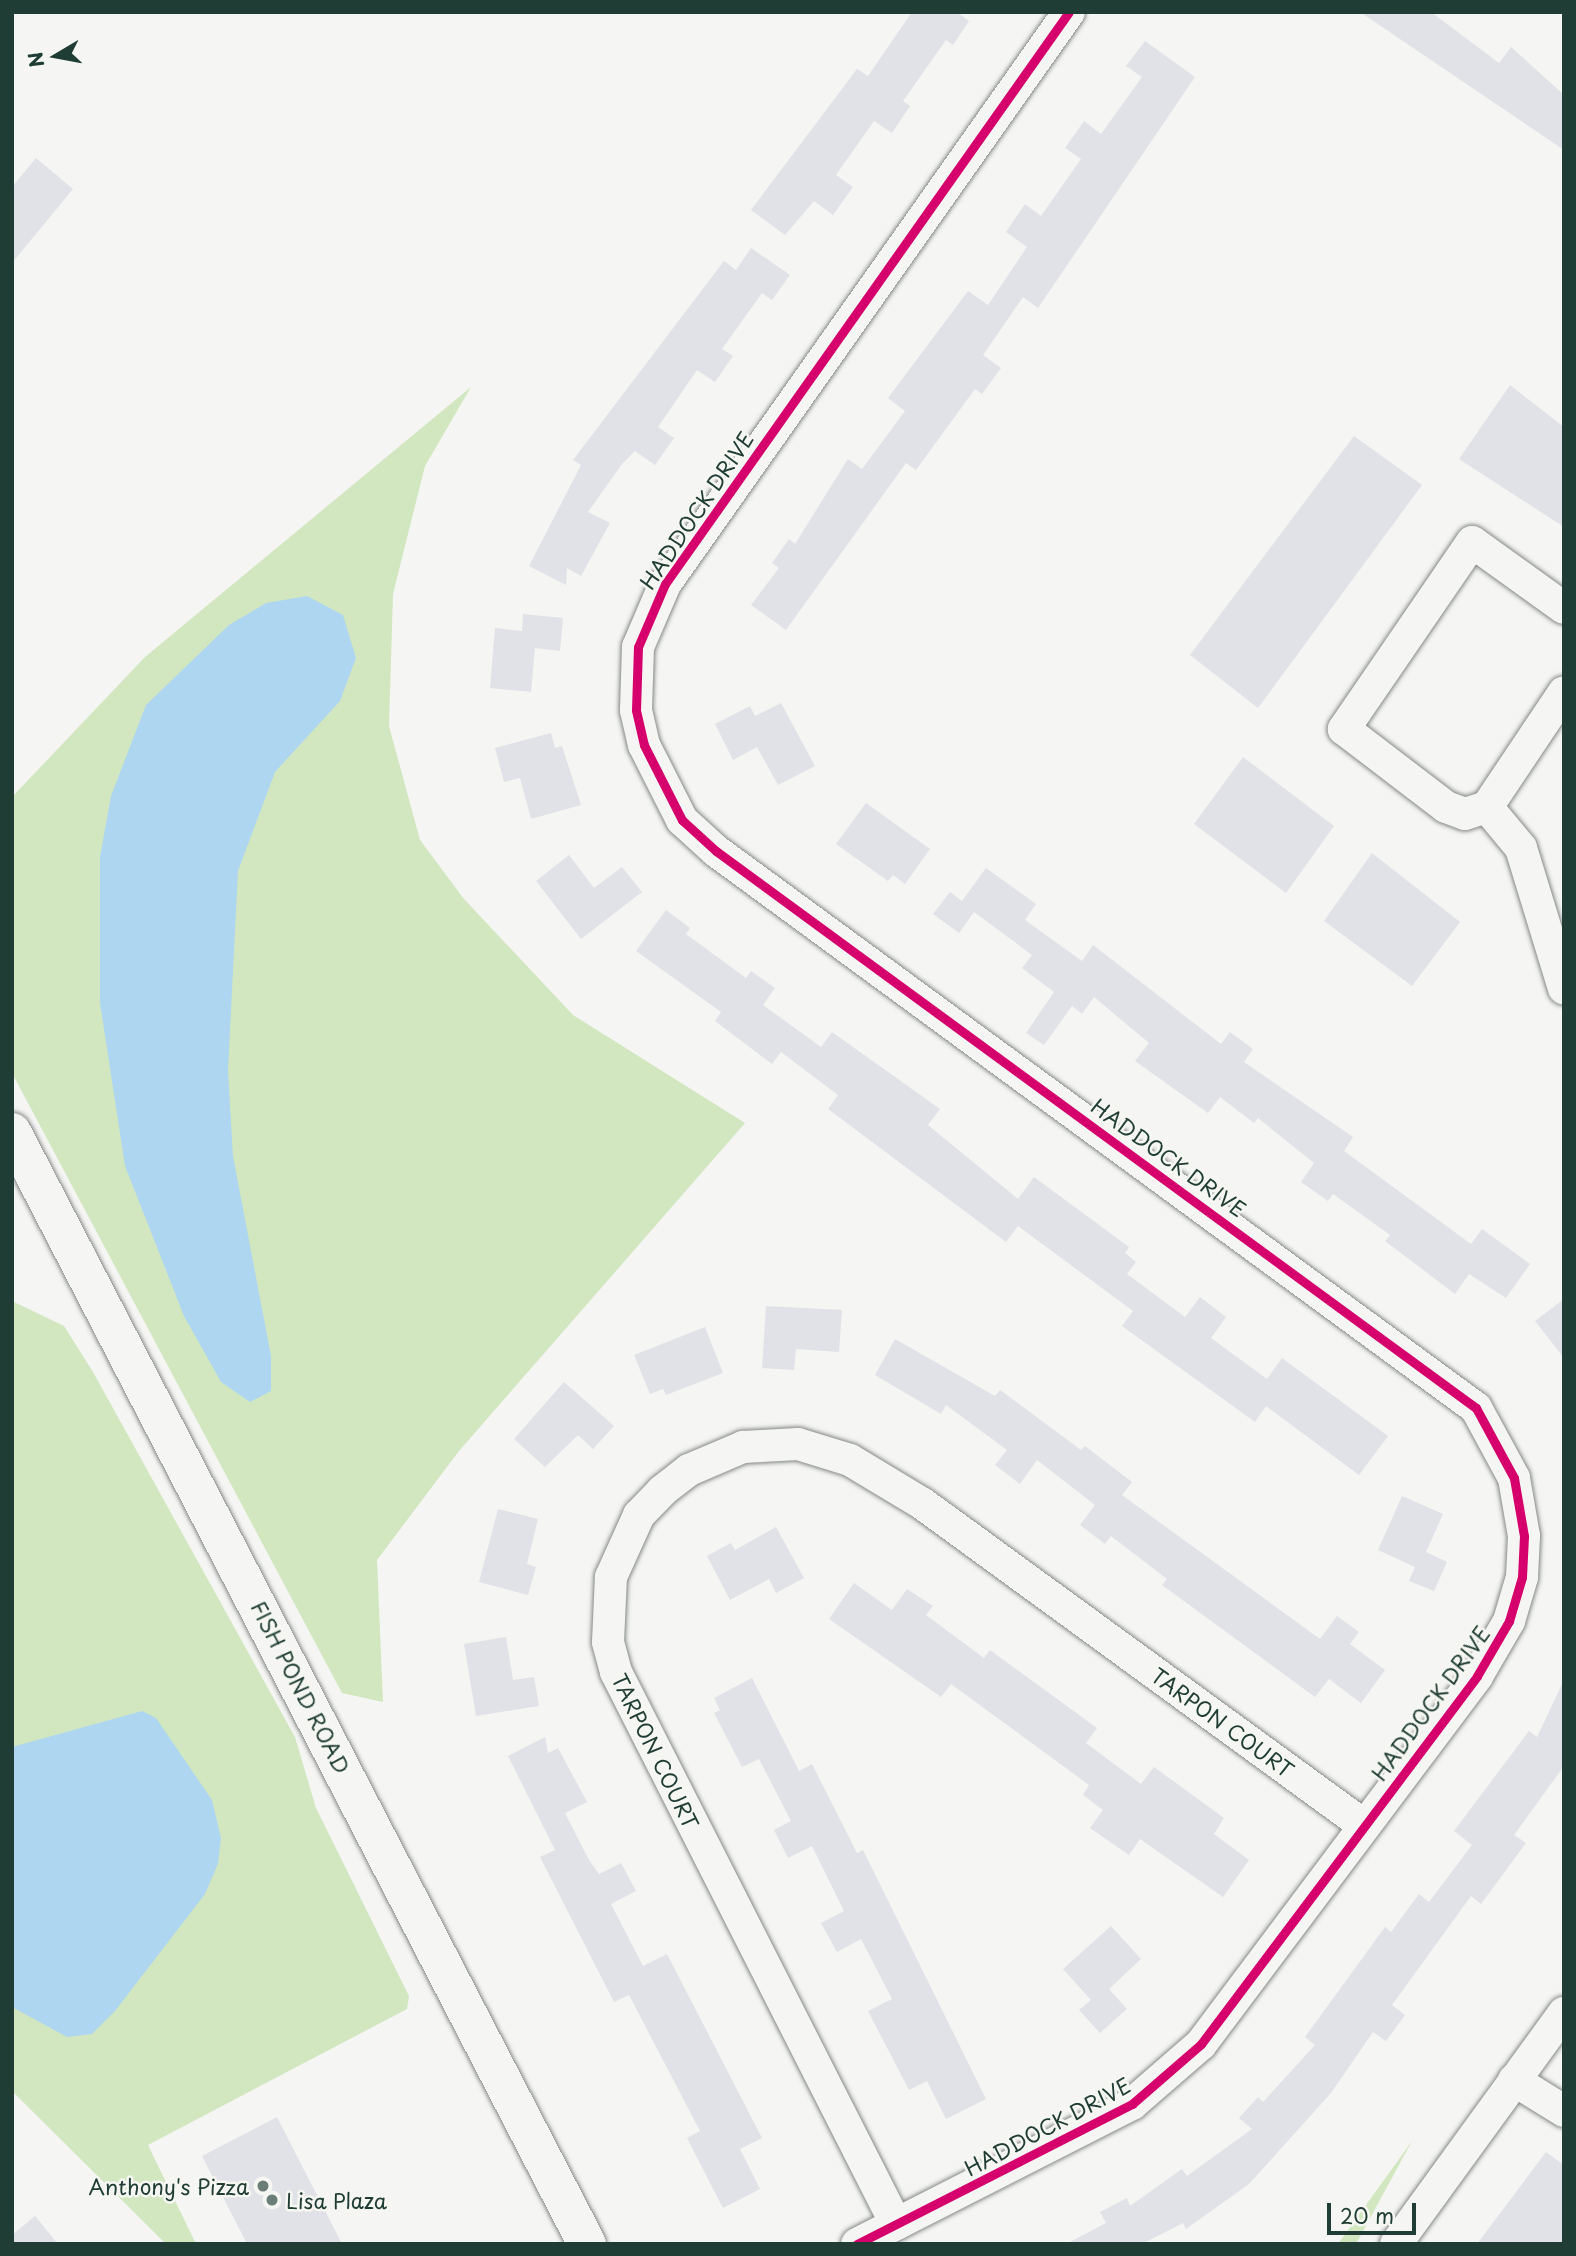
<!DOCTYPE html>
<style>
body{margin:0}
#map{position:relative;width:1576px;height:2256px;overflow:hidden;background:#f5f5f3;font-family:"Playpen Sans",sans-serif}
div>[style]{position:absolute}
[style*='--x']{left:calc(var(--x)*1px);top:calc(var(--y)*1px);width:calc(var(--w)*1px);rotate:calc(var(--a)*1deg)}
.green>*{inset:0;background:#d2e7c0}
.water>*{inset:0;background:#aed6f0}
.building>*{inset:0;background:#e1e1e8}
.roads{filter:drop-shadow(0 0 2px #858a88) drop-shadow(0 0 2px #858a88)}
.street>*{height:32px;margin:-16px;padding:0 16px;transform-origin:16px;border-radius:16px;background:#f5f5f3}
.secondary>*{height:38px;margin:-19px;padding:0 19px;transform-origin:19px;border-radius:19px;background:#f5f5f3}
.cycleway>*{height:9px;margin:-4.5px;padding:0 4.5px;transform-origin:4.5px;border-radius:4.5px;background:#d6006c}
.dots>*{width:19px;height:19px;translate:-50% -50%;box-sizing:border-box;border:4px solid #f6f6f2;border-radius:50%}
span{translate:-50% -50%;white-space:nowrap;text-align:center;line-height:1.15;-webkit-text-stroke:5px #f6f6f2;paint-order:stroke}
.street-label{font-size:21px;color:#1f3d34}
.poi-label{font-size:21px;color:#1f3d34}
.right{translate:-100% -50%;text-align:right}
.left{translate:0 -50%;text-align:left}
.frame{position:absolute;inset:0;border:14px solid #1f3d34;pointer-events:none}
.north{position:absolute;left:21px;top:21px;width:70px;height:70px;-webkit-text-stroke:5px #f6f6f2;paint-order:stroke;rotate:260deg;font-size:19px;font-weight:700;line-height:28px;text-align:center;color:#1f3d34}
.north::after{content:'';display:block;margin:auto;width:24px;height:32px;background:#1f3d34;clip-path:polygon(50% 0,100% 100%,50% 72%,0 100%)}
.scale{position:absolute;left:1327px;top:2203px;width:89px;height:32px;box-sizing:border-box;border:4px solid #1f3d34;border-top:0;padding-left:9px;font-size:21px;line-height:24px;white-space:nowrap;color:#1f3d34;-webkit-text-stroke:5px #f6f6f2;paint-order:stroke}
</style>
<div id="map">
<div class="green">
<i style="clip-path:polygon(471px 387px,425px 466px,393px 594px,389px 726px,420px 840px,464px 899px,573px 1015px,745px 1123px,459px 1451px,377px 1560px,383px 1702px,342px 1693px,12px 1073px,12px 797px,145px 657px)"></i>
<i style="clip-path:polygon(12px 1301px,64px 1326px,93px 1372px,295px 1737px,316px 1808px,409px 1996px,407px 2009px,148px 2145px,196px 2244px,166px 2244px,12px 2091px)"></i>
<i style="clip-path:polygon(1412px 2141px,1356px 2244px,1338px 2244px)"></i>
</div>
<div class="water">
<i style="clip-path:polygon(307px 596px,343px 615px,356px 658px,340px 701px,275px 772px,238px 871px,228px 1071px,233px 1156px,271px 1356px,271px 1391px,250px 1402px,221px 1382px,184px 1316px,125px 1166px,100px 1003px,100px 857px,111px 796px,146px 705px,229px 625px,266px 603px)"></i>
<i style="clip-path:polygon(142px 1711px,156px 1718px,212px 1800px,221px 1838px,218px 1864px,205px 1894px,115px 2011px,92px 2034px,67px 2037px,12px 2007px,12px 1747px)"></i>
</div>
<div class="building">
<i style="clip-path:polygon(912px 12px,957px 12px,969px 21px,953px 45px,946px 40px,903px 101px,910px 106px,892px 133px,874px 121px,836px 175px,853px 187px,833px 215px,814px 201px,785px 235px,751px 210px,857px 69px,868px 76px)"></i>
<i style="clip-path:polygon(1360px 12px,1431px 12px,1499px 63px,1511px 47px,1564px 95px,1564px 150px)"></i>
<i style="clip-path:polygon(1145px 41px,1195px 77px,1038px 308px,1023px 297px,983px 355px,1001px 368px,982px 394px,975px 389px,916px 470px,906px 463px,786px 630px,751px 605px,779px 568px,772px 563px,789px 539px,795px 544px,848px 459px,862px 469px,905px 411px,888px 398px,968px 291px,988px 305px,1027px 247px,1006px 232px,1025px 204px,1041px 216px,1081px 159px,1065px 148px,1084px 121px,1101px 134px,1142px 77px,1126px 66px)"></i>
<i style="clip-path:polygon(36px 158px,73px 189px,12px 263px,12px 187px)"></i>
<i style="clip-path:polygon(751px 248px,790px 275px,772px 300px,762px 293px,722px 349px,733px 356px,715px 382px,697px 370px,658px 427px,674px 438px,655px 465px,635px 451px,622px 464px,588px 512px,610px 523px,581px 576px,567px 568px,566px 585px,529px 566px,581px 465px,573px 460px,724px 261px,736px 270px)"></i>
<i style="clip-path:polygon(1510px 385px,1564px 427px,1564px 527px,1459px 459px)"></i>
<i style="clip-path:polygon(1354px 436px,1422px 485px,1258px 708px,1190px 655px)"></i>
<i style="clip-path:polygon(523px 614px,563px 618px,560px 651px,535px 648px,531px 692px,490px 688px,495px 628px,522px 631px)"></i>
<i style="clip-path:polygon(781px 703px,815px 766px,778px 785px,757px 747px,733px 760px,715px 724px,750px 706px,755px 716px)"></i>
<i style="clip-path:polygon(551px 733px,555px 748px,562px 746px,581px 805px,531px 819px,520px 778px,504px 782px,495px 748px)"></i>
<i style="clip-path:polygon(1243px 757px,1334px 826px,1286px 893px,1194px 824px)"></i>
<i style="clip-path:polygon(866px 803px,930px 849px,905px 884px,893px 875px,888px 881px,836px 844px)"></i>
<i style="clip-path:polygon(1372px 853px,1460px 922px,1412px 986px,1324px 921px)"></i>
<i style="clip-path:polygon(569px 855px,594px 888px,622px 867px,642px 892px,581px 939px,536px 881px)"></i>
<i style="clip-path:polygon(986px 868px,1036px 904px,1025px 920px,1082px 961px,1093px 945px,1221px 1044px,1230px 1032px,1253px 1049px,1244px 1062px,1353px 1137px,1344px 1151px,1471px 1244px,1482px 1229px,1530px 1264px,1506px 1298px,1469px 1274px,1455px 1294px,1385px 1241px,1390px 1235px,1333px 1194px,1328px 1201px,1301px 1182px,1314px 1163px,1258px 1118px,1254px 1123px,1220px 1097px,1208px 1113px,1135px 1061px,1149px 1043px,1094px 997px,1082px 1014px,1072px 1006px,1044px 1045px,1026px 1033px,1054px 992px,1022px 968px,1032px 955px,974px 912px,959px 933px,933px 914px,950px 892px,962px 901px)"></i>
<i style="clip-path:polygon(666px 910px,690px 928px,686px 934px,746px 978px,751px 971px,775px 988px,763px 1005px,821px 1047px,832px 1032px,940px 1109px,928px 1125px,1018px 1199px,1034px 1177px,1129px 1247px,1125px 1253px,1136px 1262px,1127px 1274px,1185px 1317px,1200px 1297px,1226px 1317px,1211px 1338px,1267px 1379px,1282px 1358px,1388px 1436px,1359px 1475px,1266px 1406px,1255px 1422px,1122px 1326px,1133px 1311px,1018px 1226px,1006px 1242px,828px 1109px,838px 1095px,781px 1052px,772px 1064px,715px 1021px,721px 1012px,636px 951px)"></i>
<i style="clip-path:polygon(1564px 1299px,1564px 1358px,1535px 1321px)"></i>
<i style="clip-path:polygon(766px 1306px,842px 1310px,839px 1352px,796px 1349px,794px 1370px,762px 1368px)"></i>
<i style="clip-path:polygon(705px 1327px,723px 1373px,666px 1395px,663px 1389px,650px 1394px,634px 1355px)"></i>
<i style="clip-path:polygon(895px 1339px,995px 1396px,1000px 1390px,1081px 1450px,1085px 1446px,1132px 1482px,1122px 1495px,1320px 1639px,1337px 1616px,1359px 1632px,1350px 1644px,1385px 1670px,1361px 1703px,1329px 1679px,1315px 1697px,1162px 1585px,1167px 1579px,1111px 1536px,1105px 1544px,1080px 1525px,1095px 1505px,1037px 1460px,1020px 1484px,995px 1465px,1007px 1450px,946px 1405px,941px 1414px,875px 1375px)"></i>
<i style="clip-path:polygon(564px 1382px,614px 1426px,593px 1449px,578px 1435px,545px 1467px,514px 1439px)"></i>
<i style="clip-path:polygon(1402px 1496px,1443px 1514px,1426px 1552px,1447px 1562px,1434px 1591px,1409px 1581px,1415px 1567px,1378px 1550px)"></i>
<i style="clip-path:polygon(498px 1509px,538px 1519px,527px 1564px,536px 1567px,528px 1595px,479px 1582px)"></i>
<i style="clip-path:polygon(776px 1527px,804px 1578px,776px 1593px,769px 1579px,730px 1600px,707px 1556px,731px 1543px,735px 1550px)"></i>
<i style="clip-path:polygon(854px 1583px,892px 1610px,907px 1589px,933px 1606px,926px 1615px,984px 1658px,990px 1650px,1097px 1728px,1086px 1743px,1141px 1784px,1154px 1767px,1224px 1818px,1214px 1834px,1249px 1860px,1223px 1897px,1140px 1839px,1129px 1855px,1090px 1828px,1103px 1810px,1083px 1795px,1089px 1785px,951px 1684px,941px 1697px,829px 1619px)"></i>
<i style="clip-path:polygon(506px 1637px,513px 1680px,534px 1677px,539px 1706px,476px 1716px,464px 1644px)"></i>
<i style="clip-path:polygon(752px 1678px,799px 1771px,812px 1764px,857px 1853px,863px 1850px,986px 2099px,946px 2119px,927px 2081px,909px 2090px,868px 2011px,892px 1999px,861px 1939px,837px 1952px,821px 1923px,844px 1911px,812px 1846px,788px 1858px,774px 1830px,791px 1821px,759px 1759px,742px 1767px,714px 1713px,720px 1710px,714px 1698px)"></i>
<i style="clip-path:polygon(1564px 1680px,1564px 1766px,1514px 1835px,1526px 1843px,1481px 1904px,1471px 1896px,1392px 2005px,1405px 2015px,1386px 2041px,1373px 2032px,1331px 2093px,1249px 2184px,1186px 2229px,1183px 2223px,1142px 2244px,1066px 2244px,1106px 2223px,1100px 2212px,1127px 2198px,1130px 2206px,1182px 2169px,1187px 2176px,1252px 2129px,1239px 2118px,1258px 2097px,1263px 2102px,1315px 2045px,1305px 2037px,1385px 1927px,1391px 1932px,1419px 1894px,1429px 1902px,1472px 1845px,1454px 1831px,1529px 1731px,1537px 1737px)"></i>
<i style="clip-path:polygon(545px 1737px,548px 1753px,558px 1748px,587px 1802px,565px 1813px,589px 1860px,599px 1874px,621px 1863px,636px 1891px,611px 1904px,643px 1966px,667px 1954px,762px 2138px,740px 2149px,760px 2189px,723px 2208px,687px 2138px,700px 2131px,629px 1995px,614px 2002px,540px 1857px,555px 1850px,508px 1756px)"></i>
<i style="clip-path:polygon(1111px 1926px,1141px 1959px,1109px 1989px,1127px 2009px,1100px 2033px,1079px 2010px,1091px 2000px,1063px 1969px)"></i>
<i style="clip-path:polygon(277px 2117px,342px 2244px,247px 2244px,202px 2156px)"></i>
<i style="clip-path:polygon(1546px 2152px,1564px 2165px,1564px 2244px,1477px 2244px)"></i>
<i style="clip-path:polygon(35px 2216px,58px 2244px,12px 2244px,12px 2235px)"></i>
</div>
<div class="roads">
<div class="street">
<i style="--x:1564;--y:608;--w:113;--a:-144.3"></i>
<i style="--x:1472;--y:542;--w:227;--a:124.4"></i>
<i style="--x:1344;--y:729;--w:128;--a:37.4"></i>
<i style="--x:1446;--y:807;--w:20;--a:20"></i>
<i style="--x:1465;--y:814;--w:23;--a:-18"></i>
<i style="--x:1487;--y:807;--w:138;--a:-56.2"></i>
<i style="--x:1487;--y:807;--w:53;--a:50.3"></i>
<i style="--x:1521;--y:848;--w:147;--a:73"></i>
<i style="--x:1514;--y:2080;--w:59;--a:31.8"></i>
<i style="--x:896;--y:2224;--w:619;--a:-116.9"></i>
<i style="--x:616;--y:1672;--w:31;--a:-105"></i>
<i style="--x:608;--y:1642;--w:65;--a:-87.4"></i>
<i style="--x:611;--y:1577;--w:68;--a:-65.7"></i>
<i style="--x:639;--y:1515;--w:33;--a:-46"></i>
<i style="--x:662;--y:1491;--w:34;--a:-38"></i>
<i style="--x:689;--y:1470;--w:59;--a:-23.1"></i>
<i style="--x:743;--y:1447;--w:55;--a:-3.1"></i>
<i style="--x:798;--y:1444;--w:54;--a:17.1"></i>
<i style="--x:850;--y:1460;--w:85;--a:31.1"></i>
<i style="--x:923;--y:1504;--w:543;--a:36.09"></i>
<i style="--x:857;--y:2244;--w:309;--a:-27"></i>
<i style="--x:1132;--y:2104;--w:91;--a:-41"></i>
<i style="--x:1201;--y:2044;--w:460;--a:-53.1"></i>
<i style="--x:1477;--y:1676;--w:64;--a:-59.8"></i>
<i style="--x:1509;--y:1621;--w:46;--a:-73.5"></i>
<i style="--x:1522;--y:1577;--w:41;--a:-87.2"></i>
<i style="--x:1524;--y:1536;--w:59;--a:-99.8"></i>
<i style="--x:1514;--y:1478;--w:80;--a:-118.5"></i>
<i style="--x:1476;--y:1408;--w:942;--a:-143.76"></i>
<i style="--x:716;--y:851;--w:46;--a:-137.6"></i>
<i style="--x:682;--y:820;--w:84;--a:-116.9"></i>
<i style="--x:644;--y:745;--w:36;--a:-103"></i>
<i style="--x:636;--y:710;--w:63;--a:-88.2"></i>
<i style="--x:638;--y:647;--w:69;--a:-66.8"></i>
<i style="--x:665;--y:584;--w:700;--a:-54.77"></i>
<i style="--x:1396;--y:2244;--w:286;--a:-54"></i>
</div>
<div class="secondary">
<i style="--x:12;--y:1132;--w:1252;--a:62.66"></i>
</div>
</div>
<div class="cycleway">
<i style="--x:857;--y:2244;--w:309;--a:-27"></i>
<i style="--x:1132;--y:2104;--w:91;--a:-41"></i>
<i style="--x:1201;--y:2044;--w:460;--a:-53.1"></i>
<i style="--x:1477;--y:1676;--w:64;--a:-59.8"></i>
<i style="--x:1509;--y:1621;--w:46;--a:-73.5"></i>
<i style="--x:1522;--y:1577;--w:41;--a:-87.2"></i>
<i style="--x:1524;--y:1536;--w:59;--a:-99.8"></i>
<i style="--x:1514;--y:1478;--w:80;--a:-118.5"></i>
<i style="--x:1476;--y:1408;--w:942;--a:-143.76"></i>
<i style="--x:716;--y:851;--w:46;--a:-137.6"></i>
<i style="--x:682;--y:820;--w:84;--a:-116.9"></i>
<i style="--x:644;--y:745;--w:36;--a:-103"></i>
<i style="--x:636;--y:710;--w:63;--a:-88.2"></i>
<i style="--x:638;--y:647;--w:69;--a:-66.8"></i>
<i style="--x:665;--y:584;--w:700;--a:-54.77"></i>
</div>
<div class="dots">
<i style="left:263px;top:2186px;background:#6a7d77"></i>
<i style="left:272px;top:2200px;background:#6a7d77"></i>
</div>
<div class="street-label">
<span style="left:696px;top:510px;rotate:-56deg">HADDOCK DRIVE</span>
<span style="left:1169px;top:1157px;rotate:36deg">HADDOCK DRIVE</span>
<span style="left:301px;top:1687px;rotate:63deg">FISH POND ROAD</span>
<span style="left:1430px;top:1703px;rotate:-54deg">HADDOCK DRIVE</span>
<span style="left:1223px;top:1722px;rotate:36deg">TARPON COURT</span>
<span style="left:656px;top:1751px;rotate:64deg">TARPON COURT</span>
<span style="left:1047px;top:2126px;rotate:-28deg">HADDOCK DRIVE</span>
</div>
<div class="poi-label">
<span class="right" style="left:249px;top:2186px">Anthony's Pizza</span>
<span class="left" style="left:286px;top:2200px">Lisa Plaza</span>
</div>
<div class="frame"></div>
<div class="north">N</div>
<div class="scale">20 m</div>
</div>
